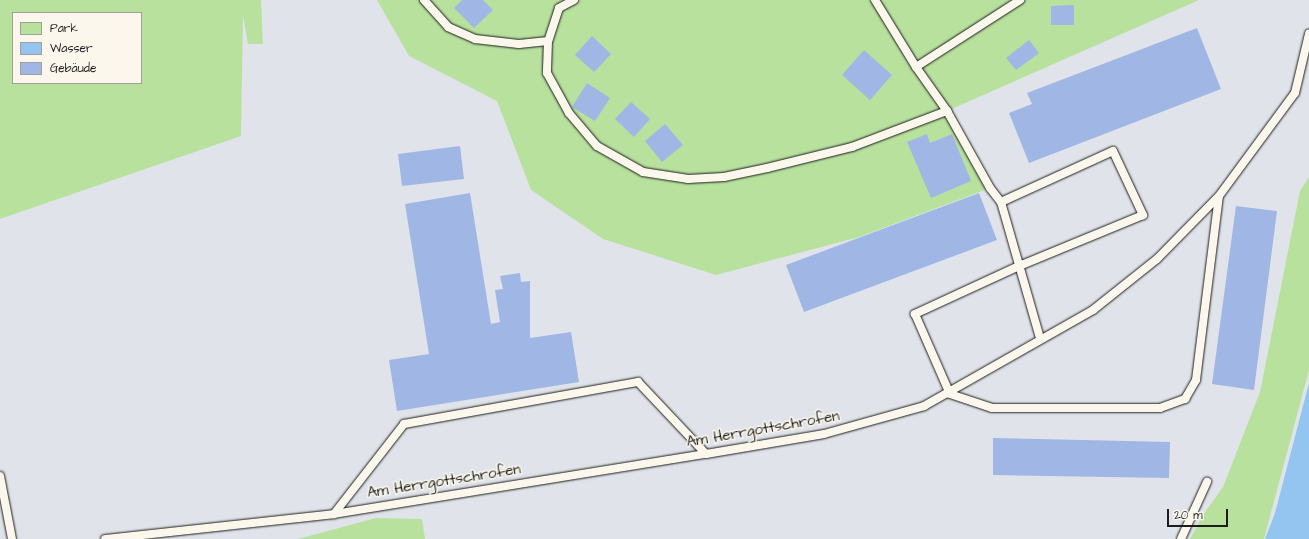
<!DOCTYPE html>
<meta charset="utf-8">
<style>
body{margin:0}
#map{position:relative;width:1309px;height:539px;overflow:hidden;background:#e0e4ea;font-family:"Architects Daughter",sans-serif}
div>[style]{position:absolute}
[style*='--x']{left:calc(var(--x)*1px);top:calc(var(--y)*1px);width:calc(var(--w)*1px);rotate:calc(var(--a)*1deg)}
.green>*{inset:0;background:#b8e19e}
.water>*{inset:0;background:#94c5f0}
.building>*{inset:0;background:#a0b6e4}
.roads{filter:drop-shadow(0 0 1px #1c1c1c) drop-shadow(0 0 1px #1c1c1c)}
.lane>*{height:8px;margin:-4px;padding:0 4px;transform-origin:4px;border-radius:4px;background:#fbf7ec}
span{translate:-50% -50%;white-space:nowrap;text-align:center;line-height:1.15;-webkit-text-stroke:3px #fbf7ec;paint-order:stroke}
.street-label{font-size:15px;color:#1c1c1c}
.legend{position:absolute;left:12px;top:12px;width:130px;height:72px;box-sizing:border-box;background:#fbf7ec;border:1px solid #a29f99;margin:0;padding:5px 7px;list-style:none;font-size:12px;color:#1c1c1c}
.legend li{display:flex;align-items:center;gap:8px;height:20px}
.legend b{width:20px;border:1px solid #a29f99}
.scale{position:absolute;left:1167px;top:509px;width:61px;height:18px;box-sizing:border-box;border:2px solid #1c1c1c;border-top:0;padding-left:5px;font-size:12px;line-height:14px;white-space:nowrap;color:#1c1c1c;-webkit-text-stroke:3px #fbf7ec;paint-order:stroke}
</style>
<div id="map">
<div class="green">
<i style="clip-path:polygon(evenodd,0 0,261px 0,263px 44px,248px 44px,243px 15px,241px 136px,0 219px,0 0,13px 13px,141px 13px,141px 83px,13px 83px,13px 13px)"></i>
<i style="clip-path:polygon(377px 0,1199px 0,947px 111px,990px 188px,859px 237px,716px 275px,603px 239px,531px 190px,497px 101px,409px 56px)"></i>
<i style="clip-path:polygon(1309px 177px,1309px 370px,1264px 539px,1190px 539px,1203px 515px,1223px 487px,1260px 392px,1300px 191px)"></i>
<i style="clip-path:polygon(376px 518px,422px 519px,425px 539px,298px 539px)"></i>
</div>
<div class="water">
<i style="clip-path:polygon(1309px 383px,1309px 539px,1265px 539px,1275px 513px)"></i>
</div>
<div class="building">
<i style="clip-path:polygon(462px 0,483px 0,493px 10px,474px 28px,454px 8px)"></i>
<i style="clip-path:polygon(1074px 5px,1074px 25px,1051px 25px,1051px 6px)"></i>
<i style="clip-path:polygon(1197px 28px,1221px 89px,1029px 163px,1009px 113px,1032px 104px,1027px 93px)"></i>
<i style="clip-path:polygon(592px 36px,611px 54px,594px 72px,575px 55px)"></i>
<i style="clip-path:polygon(1029px 40px,1039px 53px,1016px 70px,1006px 58px)"></i>
<i style="clip-path:polygon(864px 50px,892px 75px,870px 100px,842px 75px)"></i>
<i style="clip-path:polygon(587px 83px,610px 98px,595px 121px,572px 107px)"></i>
<i style="clip-path:polygon(631px 102px,650px 119px,634px 137px,615px 119px)"></i>
<i style="clip-path:polygon(665px 124px,683px 145px,662px 162px,645px 141px)"></i>
<i style="clip-path:polygon(927px 134px,930px 143px,952px 134px,971px 181px,931px 198px,907px 142px)"></i>
<i style="clip-path:polygon(460px 146px,464px 179px,402px 186px,398px 154px)"></i>
<i style="clip-path:polygon(470px 193px,491px 324px,500px 322px,495px 290px,503px 289px,500px 276px,520px 273px,521px 282px,530px 281px,530px 338px,571px 332px,579px 382px,397px 411px,389px 360px,429px 354px,405px 204px)"></i>
<i style="clip-path:polygon(979px 193px,997px 240px,804px 312px,786px 265px)"></i>
<i style="clip-path:polygon(1236px 206px,1277px 211px,1254px 390px,1212px 384px)"></i>
<i style="clip-path:polygon(993px 438px,1170px 442px,1169px 478px,993px 475px)"></i>
</div>
<div class="roads">
<div class="lane">
<i style="--x:424;--y:0;--w:36;--a:48"></i>
<i style="--x:448;--y:27;--w:30;--a:24"></i>
<i style="--x:475;--y:39;--w:44;--a:6.5"></i>
<i style="--x:519;--y:44;--w:29;--a:-6"></i>
<i style="--x:574;--y:0;--w:17;--a:152"></i>
<i style="--x:559;--y:8;--w:35;--a:108"></i>
<i style="--x:548;--y:41;--w:32;--a:92"></i>
<i style="--x:547;--y:73;--w:46;--a:61.2"></i>
<i style="--x:569;--y:113;--w:43;--a:49.7"></i>
<i style="--x:597;--y:146;--w:53;--a:29.5"></i>
<i style="--x:643;--y:172;--w:46;--a:8.8"></i>
<i style="--x:688;--y:179;--w:36;--a:-3"></i>
<i style="--x:724;--y:177;--w:44;--a:-11.8"></i>
<i style="--x:767;--y:168;--w:88;--a:-13.9"></i>
<i style="--x:852;--y:147;--w:102;--a:-20.8"></i>
<i style="--x:875;--y:0;--w:79;--a:58.5"></i>
<i style="--x:916;--y:67;--w:54;--a:54.8"></i>
<i style="--x:947;--y:111;--w:88;--a:60.8"></i>
<i style="--x:990;--y:188;--w:18;--a:52"></i>
<i style="--x:1001;--y:202;--w:141;--a:74"></i>
<i style="--x:916;--y:67;--w:124;--a:-32.8"></i>
<i style="--x:1001;--y:202;--w:123;--a:-24.5"></i>
<i style="--x:1113;--y:151;--w:71;--a:64.9"></i>
<i style="--x:1143;--y:215;--w:134;--a:157.6"></i>
<i style="--x:1019;--y:266;--w:115;--a:155.2"></i>
<i style="--x:915;--y:314;--w:87;--a:66.4"></i>
<i style="--x:950;--y:394;--w:44;--a:18.4"></i>
<i style="--x:992;--y:408;--w:168;--a:0"></i>
<i style="--x:1160;--y:408;--w:27;--a:-20"></i>
<i style="--x:1185;--y:399;--w:22;--a:-60"></i>
<i style="--x:1196;--y:380;--w:185;--a:-82.9"></i>
<i style="--x:0;--y:476;--w:64;--a:79.2"></i>
<i style="--x:334;--y:514;--w:114;--a:-52.1"></i>
<i style="--x:404;--y:424;--w:238;--a:-10.2"></i>
<i style="--x:638;--y:382;--w:99;--a:46.6"></i>
<i style="--x:105;--y:539;--w:230;--a:-6.2"></i>
<i style="--x:334;--y:514;--w:377;--a:-9.2"></i>
<i style="--x:706;--y:454;--w:120;--a:-9.6"></i>
<i style="--x:824;--y:434;--w:104;--a:-15.6"></i>
<i style="--x:924;--y:406;--w:194;--a:-29.6"></i>
<i style="--x:1093;--y:310;--w:82;--a:-38.6"></i>
<i style="--x:1157;--y:259;--w:88;--a:-45.5"></i>
<i style="--x:1219;--y:196;--w:128;--a:-53.6"></i>
<i style="--x:1295;--y:93;--w:61;--a:-76.7"></i>
<i style="--x:1181;--y:539;--w:63;--a:-65.5"></i>
</div>
</div>
<div class="street-label">
<span style="left:763px;top:429px;rotate:-10deg">Am Herrgottschrofen</span>
<span style="left:444px;top:481px;rotate:-9deg">Am Herrgottschrofen</span>
</div>
<ul class="legend">
<li><b style="height:11px;background:#b8e19e"></b>Park</li>
<li><b style="height:11px;background:#94c5f0"></b>Wasser</li>
<li><b style="height:11px;background:#a0b6e4"></b>Gebäude</li>
</ul>
<div class="scale">20 m</div>
</div>
